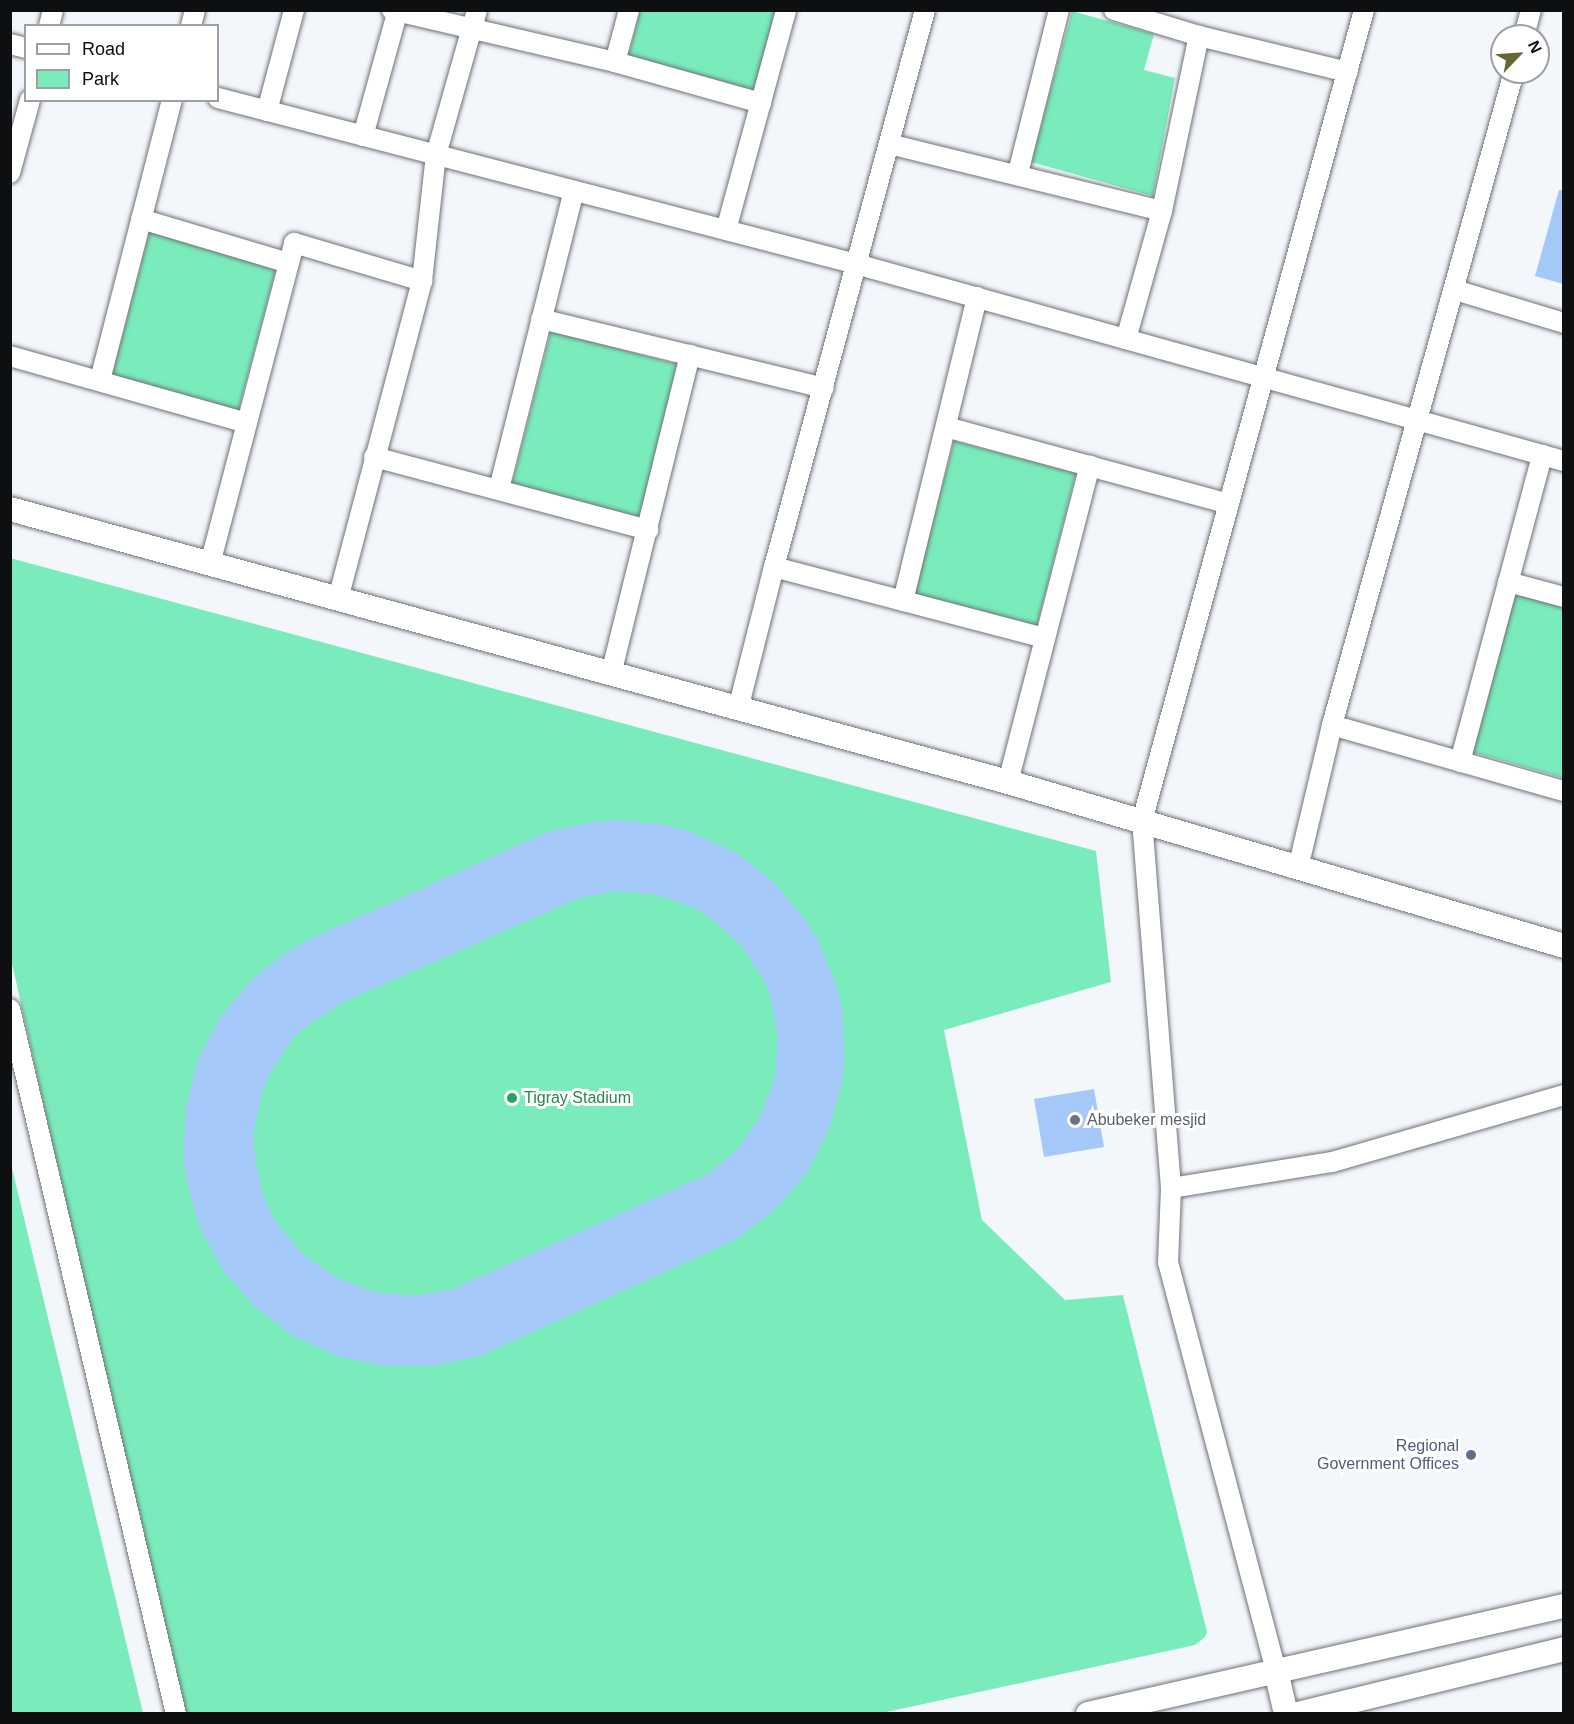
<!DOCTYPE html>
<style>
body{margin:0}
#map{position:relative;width:1574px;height:1724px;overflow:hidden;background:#f3f7fc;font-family:Arial,sans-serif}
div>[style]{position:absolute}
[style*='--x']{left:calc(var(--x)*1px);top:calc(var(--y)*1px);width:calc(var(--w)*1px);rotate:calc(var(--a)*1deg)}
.green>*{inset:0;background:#7aecbc}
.building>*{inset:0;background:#a4c9f8}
.roads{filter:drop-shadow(0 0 2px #6e7276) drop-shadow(0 0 2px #6e7276)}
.minor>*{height:20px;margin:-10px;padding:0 10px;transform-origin:10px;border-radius:10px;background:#fff}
.tertiary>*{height:24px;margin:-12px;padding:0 12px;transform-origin:12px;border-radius:12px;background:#fff}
.dots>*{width:16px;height:16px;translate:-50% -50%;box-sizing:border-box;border:3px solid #fff;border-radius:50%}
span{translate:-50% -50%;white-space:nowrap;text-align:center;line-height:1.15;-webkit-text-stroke:6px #fff;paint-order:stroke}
.leisure-label{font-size:16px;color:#27864d}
.left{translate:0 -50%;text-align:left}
.worship-label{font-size:16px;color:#5b616d}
.service-label{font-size:16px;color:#4e5e75}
.right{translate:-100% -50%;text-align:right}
.frame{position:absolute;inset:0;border:12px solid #0d0f10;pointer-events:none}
.legend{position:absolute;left:24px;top:24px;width:195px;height:78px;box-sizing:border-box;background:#fff;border:2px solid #9e9f9f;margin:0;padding:8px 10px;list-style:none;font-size:18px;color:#0d0f10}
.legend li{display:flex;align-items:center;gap:12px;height:30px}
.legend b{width:30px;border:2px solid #9e9f9f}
.north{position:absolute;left:1490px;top:24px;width:60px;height:60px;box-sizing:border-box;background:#fff;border:2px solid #9e9f9f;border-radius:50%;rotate:65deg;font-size:16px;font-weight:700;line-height:24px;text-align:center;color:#0d0f10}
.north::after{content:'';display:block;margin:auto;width:21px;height:27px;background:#686632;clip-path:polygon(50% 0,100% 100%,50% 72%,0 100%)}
</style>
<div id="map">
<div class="green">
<i style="clip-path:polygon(640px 11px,776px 11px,754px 92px,628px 58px)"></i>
<i style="clip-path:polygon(1072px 11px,1154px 34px,1144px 70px,1175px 78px,1153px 196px,1031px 162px)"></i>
<i style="clip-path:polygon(150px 230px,277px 265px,238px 412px,111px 378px)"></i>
<i style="clip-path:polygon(551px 331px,680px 365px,641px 518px,512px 484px)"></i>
<i style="clip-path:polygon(954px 441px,1076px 473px,1037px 626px,914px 594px)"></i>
<i style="clip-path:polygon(10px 558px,1096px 851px,1111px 982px,944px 1030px,982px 1220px,1065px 1300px,1123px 1295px,1207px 1632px,1205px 1637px,1195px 1645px,882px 1713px,186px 1713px,101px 1360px,11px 959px)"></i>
<i style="clip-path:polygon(1515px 594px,1563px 607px,1563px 778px,1472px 752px)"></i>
<i style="clip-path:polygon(11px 1164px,143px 1713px,11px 1713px)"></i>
</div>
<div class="building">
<i style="clip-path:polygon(1559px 190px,1563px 190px,1563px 284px,1535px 276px)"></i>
<i style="clip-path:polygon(evenodd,619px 820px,667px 825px,691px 832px,735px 852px,774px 882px,805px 919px,818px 940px,836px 985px,842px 1009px,845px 1058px,842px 1082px,829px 1129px,807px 1172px,776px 1209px,737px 1239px,480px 1356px,433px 1366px,384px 1366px,337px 1356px,293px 1336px,254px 1306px,222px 1269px,199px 1226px,186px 1179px,183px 1155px,186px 1106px,198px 1059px,221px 1016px,252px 979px,291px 949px,312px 938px,547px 832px,595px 822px,619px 820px,618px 891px,658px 895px,695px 908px,712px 919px,742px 946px,764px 980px,771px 998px,778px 1038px,775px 1078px,761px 1115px,738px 1148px,708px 1174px,453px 1289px,414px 1296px,374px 1292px,337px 1278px,304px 1255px,278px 1225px,268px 1207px,261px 1188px,254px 1149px,254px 1129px,263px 1090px,271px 1071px,293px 1038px,308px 1025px,341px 1003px,579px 898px,618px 891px)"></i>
<i style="clip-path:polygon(1094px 1089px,1104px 1147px,1044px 1157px,1034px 1099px)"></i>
</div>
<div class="roads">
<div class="minor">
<i style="--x:392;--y:10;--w:229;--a:13.1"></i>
<i style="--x:615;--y:62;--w:152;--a:15.7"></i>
<i style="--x:1114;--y:10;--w:89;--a:17"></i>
<i style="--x:1199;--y:36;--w:153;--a:13.6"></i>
<i style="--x:49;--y:26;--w:16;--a:-76"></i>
<i style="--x:191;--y:26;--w:16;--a:-76"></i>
<i style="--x:1524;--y:36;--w:27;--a:-75"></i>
<i style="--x:10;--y:44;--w:16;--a:14"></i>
<i style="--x:615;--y:62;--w:54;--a:-74.9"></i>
<i style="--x:218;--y:98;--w:659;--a:14.58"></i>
<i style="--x:856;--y:264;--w:735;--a:15.55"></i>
<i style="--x:267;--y:111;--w:105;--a:-75"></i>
<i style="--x:363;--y:136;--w:131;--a:-74.5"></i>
<i style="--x:889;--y:144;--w:281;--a:13.8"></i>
<i style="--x:10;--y:173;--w:76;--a:-74.7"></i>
<i style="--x:1018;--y:173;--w:168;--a:-75.9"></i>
<i style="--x:141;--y:219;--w:154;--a:16.6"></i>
<i style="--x:726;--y:230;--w:228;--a:-74.7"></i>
<i style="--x:1455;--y:290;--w:114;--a:16.8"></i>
<i style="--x:541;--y:319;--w:291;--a:13.7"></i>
<i style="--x:1126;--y:339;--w:133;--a:-74.3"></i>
<i style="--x:1162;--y:211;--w:179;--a:-78.1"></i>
<i style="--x:10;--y:356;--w:246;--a:15.8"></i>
<i style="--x:100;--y:380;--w:289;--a:-75.6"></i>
<i style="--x:946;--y:427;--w:293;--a:15.2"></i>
<i style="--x:374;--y:457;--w:284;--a:14.9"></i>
<i style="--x:499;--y:489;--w:307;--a:-75.9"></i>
<i style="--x:210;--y:564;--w:332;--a:-75.3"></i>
<i style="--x:294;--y:243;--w:134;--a:16.5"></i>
<i style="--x:774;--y:567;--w:280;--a:14.7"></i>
<i style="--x:1508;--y:582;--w:58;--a:15"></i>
<i style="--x:338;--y:599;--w:329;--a:-75.2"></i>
<i style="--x:422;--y:281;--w:127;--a:-83.7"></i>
<i style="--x:436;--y:155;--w:151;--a:-74.2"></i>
<i style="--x:903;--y:601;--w:313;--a:-76.3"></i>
<i style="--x:611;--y:674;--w:329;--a:-76.1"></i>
<i style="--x:738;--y:709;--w:146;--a:-75.8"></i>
<i style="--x:774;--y:567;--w:577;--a:-74.83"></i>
<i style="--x:1332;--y:725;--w:241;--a:15.9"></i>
<i style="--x:1460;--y:762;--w:318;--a:-75"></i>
<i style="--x:1008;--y:782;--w:327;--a:-75.5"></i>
<i style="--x:1298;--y:868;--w:147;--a:-76.6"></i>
<i style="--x:1332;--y:725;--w:678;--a:-74.43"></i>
<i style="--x:10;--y:1009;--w:724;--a:76.75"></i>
<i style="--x:1171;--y:1188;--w:163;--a:-9.2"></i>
<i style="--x:1332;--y:1162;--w:241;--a:-16.1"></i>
<i style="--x:1276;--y:1671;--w:422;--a:-104.8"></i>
<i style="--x:1168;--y:1263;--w:75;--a:-87.7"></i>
<i style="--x:1171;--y:1188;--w:368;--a:-94.5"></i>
<i style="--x:1142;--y:821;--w:841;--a:-74.69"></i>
</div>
<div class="tertiary">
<i style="--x:10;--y:509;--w:1035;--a:15.3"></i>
<i style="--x:1008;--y:782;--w:580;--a:16.43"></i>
<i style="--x:1276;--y:1671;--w:44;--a:76.9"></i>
<i style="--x:1088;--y:1714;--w:488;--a:-12.8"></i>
<i style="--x:1298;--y:1714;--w:274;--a:-13.7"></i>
</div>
</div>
<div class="dots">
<i style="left:512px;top:1098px;background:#2e9e5b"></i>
<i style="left:1075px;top:1120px;background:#6b7280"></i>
<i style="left:1471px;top:1455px;background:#5c6f8a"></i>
</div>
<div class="leisure-label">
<span class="left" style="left:524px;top:1098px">Tigray Stadium</span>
</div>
<div class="worship-label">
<span class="left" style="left:1087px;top:1120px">Abubeker mesjid</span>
</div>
<div class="service-label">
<span class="right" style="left:1459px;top:1455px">Regional<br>Government Offices</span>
</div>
<div class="frame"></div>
<ul class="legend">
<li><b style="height:8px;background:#fff"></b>Road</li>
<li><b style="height:16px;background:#7aecbc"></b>Park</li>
</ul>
<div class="north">N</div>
</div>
